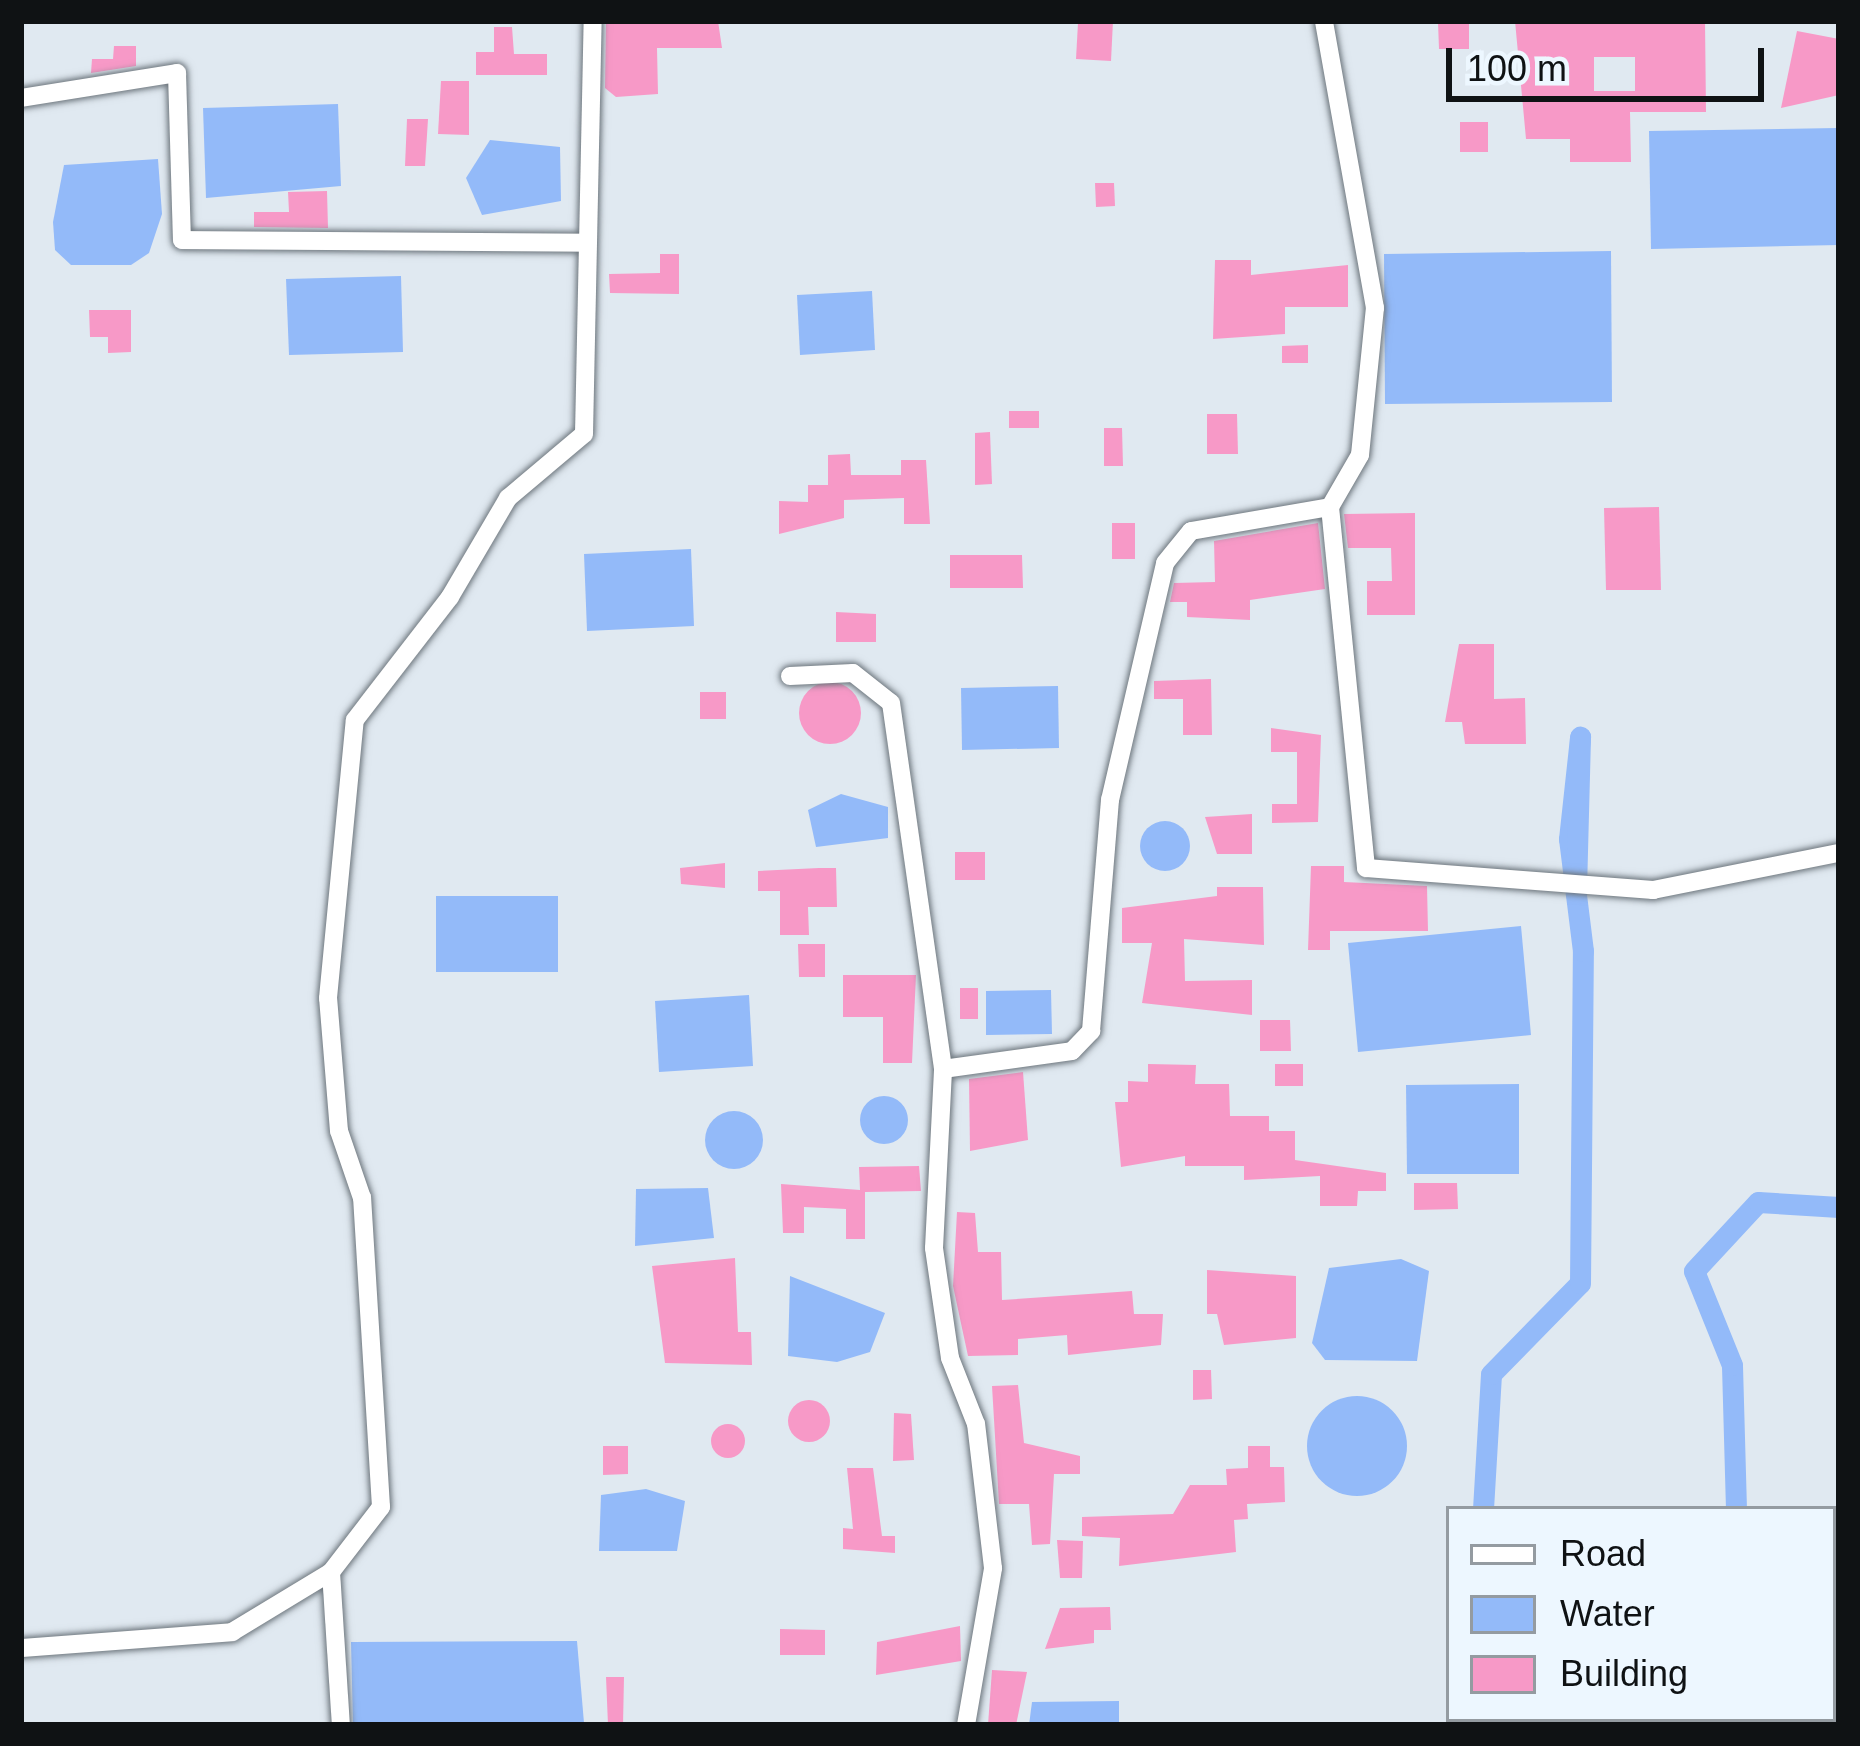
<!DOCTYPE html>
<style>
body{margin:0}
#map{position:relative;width:1860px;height:1746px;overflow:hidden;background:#e0e9f1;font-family:Arial,sans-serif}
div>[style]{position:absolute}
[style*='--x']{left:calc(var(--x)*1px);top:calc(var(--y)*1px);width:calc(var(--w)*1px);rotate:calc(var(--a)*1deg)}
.water>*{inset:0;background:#93baf9}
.round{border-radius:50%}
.canal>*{height:21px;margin:-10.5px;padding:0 10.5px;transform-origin:10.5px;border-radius:10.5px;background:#93baf9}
.building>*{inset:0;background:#f799c7}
.roads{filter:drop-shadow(0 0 3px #6d767d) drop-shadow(0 0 3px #6d767d)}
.street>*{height:18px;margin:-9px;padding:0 9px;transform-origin:9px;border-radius:9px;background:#fff}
span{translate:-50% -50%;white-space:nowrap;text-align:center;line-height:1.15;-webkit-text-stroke:9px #edf7ff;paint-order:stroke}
.frame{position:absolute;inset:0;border:24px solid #0f1214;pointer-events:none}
.legend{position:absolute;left:1446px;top:1506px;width:390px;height:216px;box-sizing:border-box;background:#edf7ff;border:3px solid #949ba1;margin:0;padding:15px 21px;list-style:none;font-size:36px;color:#0f1214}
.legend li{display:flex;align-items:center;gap:24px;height:60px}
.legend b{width:60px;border:3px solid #949ba1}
.scale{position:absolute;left:1446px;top:48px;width:318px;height:54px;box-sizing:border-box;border:6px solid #0f1214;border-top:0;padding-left:15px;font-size:36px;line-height:42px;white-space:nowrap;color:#0f1214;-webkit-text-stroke:9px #edf7ff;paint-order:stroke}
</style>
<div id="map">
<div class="water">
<i style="clip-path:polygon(338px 104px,341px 186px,206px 198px,203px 108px)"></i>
<i style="clip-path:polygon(1837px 128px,1839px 245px,1651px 249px,1649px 131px)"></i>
<i style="clip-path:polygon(490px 140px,560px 147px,561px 201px,482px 215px,466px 178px)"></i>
<i style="clip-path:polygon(158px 159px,162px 214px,149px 253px,131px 265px,71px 265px,55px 250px,53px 222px,64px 165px)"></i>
<i style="clip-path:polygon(1611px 251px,1612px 402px,1385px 404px,1384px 254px)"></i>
<i style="clip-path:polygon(401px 276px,403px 352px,289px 355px,286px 279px)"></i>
<i style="clip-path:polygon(872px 291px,875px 350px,800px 355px,797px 295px)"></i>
<i style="clip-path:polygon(691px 549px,694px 626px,587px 631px,584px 554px)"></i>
<i style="clip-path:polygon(1058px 686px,1059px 748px,962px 750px,961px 688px)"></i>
<i style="clip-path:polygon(841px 794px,888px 807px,888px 838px,816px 847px,808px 810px)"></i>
<i class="round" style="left:1140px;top:821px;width:50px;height:50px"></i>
<i style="clip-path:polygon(436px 896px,558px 896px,558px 972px,436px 972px)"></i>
<i style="clip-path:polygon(1521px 926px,1531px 1035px,1358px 1052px,1348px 943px)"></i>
<i style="clip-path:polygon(1051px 990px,1052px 1034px,986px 1035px,986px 991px)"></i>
<i style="clip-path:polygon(749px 995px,753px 1066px,659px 1072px,655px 1001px)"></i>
<i style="clip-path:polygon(1519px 1084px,1519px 1174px,1407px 1174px,1406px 1085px)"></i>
<i class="round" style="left:860px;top:1096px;width:48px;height:48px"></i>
<i class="round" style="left:705px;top:1111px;width:58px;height:58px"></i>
<i style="clip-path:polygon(708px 1188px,714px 1238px,635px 1246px,636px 1189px)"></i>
<i style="clip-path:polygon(1401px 1259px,1429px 1271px,1417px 1361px,1325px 1360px,1312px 1343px,1329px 1268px)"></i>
<i style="clip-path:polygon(790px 1276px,885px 1313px,870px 1352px,837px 1362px,788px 1356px)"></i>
<i class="round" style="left:1307px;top:1396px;width:100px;height:100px"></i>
<i style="clip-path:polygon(646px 1489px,685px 1501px,677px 1551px,599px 1551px,601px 1495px)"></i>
<i style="clip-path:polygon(577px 1641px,584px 1723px,353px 1725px,351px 1642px)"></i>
<i style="clip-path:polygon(1119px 1701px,1119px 1725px,1029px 1725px,1032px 1702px)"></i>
</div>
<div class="canal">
<i style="--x:1483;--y:1509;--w:135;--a:-86.6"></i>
<i style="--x:1491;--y:1374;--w:127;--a:-45.6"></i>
<i style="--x:1580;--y:1283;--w:332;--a:-89.5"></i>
<i style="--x:1583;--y:951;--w:113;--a:-97.1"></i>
<i style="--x:1569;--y:839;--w:103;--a:-83.8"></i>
<i style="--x:1580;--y:737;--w:157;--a:91.5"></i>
<i style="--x:1736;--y:1509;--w:144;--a:-91.6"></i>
<i style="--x:1732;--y:1365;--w:101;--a:-112"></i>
<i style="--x:1694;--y:1271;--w:94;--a:-47.2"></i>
<i style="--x:1758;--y:1202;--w:81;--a:3.5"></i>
<i style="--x:1833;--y:1552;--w:6;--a:18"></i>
<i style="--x:1478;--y:1725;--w:6;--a:-90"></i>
</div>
<div class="building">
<i style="clip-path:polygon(606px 21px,718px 21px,722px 48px,657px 48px,658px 94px,616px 97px,605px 88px)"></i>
<i style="clip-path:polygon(1113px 21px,1111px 61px,1076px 59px,1078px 23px)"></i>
<i style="clip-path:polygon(evenodd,1515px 21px,1705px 21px,1706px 112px,1630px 112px,1631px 162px,1570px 162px,1570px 139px,1526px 139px,1515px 21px,1594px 57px,1635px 57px,1635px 91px,1594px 91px,1594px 57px)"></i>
<i style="clip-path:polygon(1438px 22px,1469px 22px,1469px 49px,1439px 49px)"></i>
<i style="clip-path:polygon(494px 27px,512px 27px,514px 54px,547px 54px,547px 75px,476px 75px,476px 52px,494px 52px)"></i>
<i style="clip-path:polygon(1797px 31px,1839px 39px,1839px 95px,1781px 108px)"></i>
<i style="clip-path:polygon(114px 46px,136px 46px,136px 66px,91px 73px,92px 59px,113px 59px)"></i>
<i style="clip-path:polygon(441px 81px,469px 81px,469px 135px,438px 134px)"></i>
<i style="clip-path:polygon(407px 119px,428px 119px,425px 166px,405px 166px)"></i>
<i style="clip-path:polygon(1460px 122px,1488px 122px,1488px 152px,1460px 152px)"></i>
<i style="clip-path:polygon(1095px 183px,1114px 183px,1115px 206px,1096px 207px)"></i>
<i style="clip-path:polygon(327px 191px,328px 228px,254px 227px,254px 212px,289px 212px,288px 192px)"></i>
<i style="clip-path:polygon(660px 254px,679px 254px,679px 294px,610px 293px,609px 274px,660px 273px)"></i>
<i style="clip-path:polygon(1215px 260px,1251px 260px,1251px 275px,1348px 265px,1348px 307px,1285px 307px,1285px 334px,1213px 339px)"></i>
<i style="clip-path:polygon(89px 310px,131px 310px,131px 352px,108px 353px,108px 337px,90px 337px)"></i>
<i style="clip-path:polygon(1308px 345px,1308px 363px,1282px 363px,1282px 346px)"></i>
<i style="clip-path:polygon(1009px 411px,1039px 411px,1039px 428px,1009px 428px)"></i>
<i style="clip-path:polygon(1207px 414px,1237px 414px,1238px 454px,1207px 454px)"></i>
<i style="clip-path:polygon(1104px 428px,1122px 428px,1123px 466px,1104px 466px)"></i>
<i style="clip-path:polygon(990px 432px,992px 484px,975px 485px,975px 433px)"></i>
<i style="clip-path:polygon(850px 454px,851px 475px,901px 475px,901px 460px,926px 460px,930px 524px,904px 524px,904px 498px,844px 500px,844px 518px,779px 534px,779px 501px,808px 502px,808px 485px,828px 485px,828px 455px)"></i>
<i style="clip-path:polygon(1659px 507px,1661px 590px,1606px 590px,1604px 508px)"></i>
<i style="clip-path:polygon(1415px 513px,1415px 615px,1367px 615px,1367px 581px,1392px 581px,1391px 548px,1348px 548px,1344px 514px)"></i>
<i style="clip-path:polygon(1112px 523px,1135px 523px,1135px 559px,1112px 559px)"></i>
<i style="clip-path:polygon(1318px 523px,1325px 589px,1250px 600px,1250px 620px,1187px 617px,1187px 602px,1170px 602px,1174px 583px,1215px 582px,1214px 541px)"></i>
<i style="clip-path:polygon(950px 555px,1022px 555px,1023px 588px,950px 588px)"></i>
<i style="clip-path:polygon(836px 612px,876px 614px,876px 642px,836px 642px)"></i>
<i style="clip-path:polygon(1459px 644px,1494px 644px,1494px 699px,1525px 698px,1526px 744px,1465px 744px,1462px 722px,1445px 722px)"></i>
<i style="clip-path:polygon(1211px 679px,1212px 735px,1183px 735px,1183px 699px,1154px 699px,1154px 681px)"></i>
<i class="round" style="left:799px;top:682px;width:62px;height:62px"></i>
<i style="clip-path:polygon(700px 692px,726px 692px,726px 719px,700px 719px)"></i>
<i style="clip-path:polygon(1271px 728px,1321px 735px,1318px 822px,1272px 823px,1272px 804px,1297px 804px,1297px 752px,1271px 752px)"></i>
<i style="clip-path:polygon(1252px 814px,1252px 854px,1217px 854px,1205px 817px)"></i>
<i style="clip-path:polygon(955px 852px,985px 852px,985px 880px,955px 880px)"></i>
<i style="clip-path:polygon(725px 863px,725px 888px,681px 884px,680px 868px)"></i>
<i style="clip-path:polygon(1311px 866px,1344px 866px,1344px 882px,1427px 886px,1428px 931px,1330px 931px,1330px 950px,1308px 950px)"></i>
<i style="clip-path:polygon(819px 868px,836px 868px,837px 907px,808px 907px,809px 935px,780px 935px,780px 891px,758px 891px,758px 871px)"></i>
<i style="clip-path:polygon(1217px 887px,1263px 887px,1264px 945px,1184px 939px,1185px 981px,1252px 980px,1252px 1015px,1142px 1003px,1152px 943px,1122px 943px,1122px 908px,1217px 896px)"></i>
<i style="clip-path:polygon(798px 944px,825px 944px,825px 977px,799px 977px)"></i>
<i style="clip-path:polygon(843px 975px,916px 975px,912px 1063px,883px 1063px,883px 1017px,843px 1017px)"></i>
<i style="clip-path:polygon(960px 988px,978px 988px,978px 1019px,960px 1019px)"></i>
<i style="clip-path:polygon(1260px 1020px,1290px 1020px,1291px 1051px,1260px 1051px)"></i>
<i style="clip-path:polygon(1148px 1064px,1196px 1065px,1195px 1084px,1229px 1084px,1230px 1116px,1269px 1116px,1269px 1131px,1295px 1131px,1295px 1160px,1386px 1173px,1386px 1191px,1358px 1191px,1357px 1206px,1320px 1206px,1320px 1176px,1244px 1180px,1244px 1166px,1185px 1166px,1185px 1156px,1121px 1167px,1115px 1102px,1128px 1102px,1128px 1081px,1148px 1082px)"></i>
<i style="clip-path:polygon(1275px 1064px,1303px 1064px,1303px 1086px,1275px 1086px)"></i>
<i style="clip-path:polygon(1023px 1072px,1028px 1140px,970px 1151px,969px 1079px)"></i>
<i style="clip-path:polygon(919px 1166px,921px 1191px,865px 1192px,865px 1239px,846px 1239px,846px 1209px,804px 1207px,804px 1233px,783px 1233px,781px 1184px,860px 1190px,859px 1167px)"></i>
<i style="clip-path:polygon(1414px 1183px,1457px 1183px,1458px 1209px,1414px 1210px)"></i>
<i style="clip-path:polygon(957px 1212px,975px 1213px,978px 1252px,1001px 1252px,1002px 1300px,1132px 1291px,1134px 1314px,1163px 1314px,1161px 1345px,1068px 1355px,1067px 1335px,1018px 1339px,1018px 1355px,968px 1356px,953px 1286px)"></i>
<i style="clip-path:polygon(735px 1258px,738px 1332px,751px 1332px,752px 1365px,665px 1363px,652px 1266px)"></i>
<i style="clip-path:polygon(1207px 1270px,1296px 1276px,1296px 1338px,1224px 1345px,1217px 1314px,1207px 1314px)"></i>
<i style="clip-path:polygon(1193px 1370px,1211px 1370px,1212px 1399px,1193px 1400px)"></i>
<i style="clip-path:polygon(1018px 1385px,1024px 1443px,1080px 1456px,1080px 1474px,1054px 1474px,1050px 1544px,1032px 1545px,1029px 1504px,999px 1504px,992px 1386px)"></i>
<i class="round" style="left:788px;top:1400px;width:42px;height:42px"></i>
<i style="clip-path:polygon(894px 1413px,911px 1414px,914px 1460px,893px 1461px)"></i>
<i class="round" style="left:711px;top:1424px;width:34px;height:34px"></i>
<i style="clip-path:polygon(603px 1446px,628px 1446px,628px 1474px,603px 1475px)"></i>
<i style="clip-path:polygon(1248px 1446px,1270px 1446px,1270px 1467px,1284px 1467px,1285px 1502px,1247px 1504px,1248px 1519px,1234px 1520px,1236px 1552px,1119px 1566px,1120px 1538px,1082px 1536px,1082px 1517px,1173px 1514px,1190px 1485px,1227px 1485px,1226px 1469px,1248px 1468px)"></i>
<i style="clip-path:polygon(847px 1468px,873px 1468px,882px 1536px,895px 1536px,895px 1553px,843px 1549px,843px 1528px,853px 1529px)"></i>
<i style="clip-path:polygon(1057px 1540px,1083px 1541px,1082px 1578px,1060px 1578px)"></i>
<i style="clip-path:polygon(1110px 1607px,1111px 1630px,1094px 1630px,1094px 1643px,1045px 1649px,1060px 1608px)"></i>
<i style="clip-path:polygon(960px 1626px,961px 1661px,876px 1675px,877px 1642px)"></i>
<i style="clip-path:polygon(780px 1629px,825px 1630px,825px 1655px,780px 1655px)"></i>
<i style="clip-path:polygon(992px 1670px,1027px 1672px,1016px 1725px,988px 1725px)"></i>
<i style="clip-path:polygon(606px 1677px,624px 1677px,623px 1725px,608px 1725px)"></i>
</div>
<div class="roads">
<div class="street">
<i style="--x:21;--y:98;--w:158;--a:-9.1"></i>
<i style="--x:177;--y:73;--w:167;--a:88.3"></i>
<i style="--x:182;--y:240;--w:402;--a:0.4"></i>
<i style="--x:1330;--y:507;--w:363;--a:84.3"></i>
<i style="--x:1366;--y:868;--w:288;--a:4.4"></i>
<i style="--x:1653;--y:890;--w:190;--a:-11.3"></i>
<i style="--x:790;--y:676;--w:63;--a:-2.7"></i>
<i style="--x:853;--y:673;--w:48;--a:38.3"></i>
<i style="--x:891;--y:703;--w:370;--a:81.9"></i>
<i style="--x:331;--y:1572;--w:153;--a:86.3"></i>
<i style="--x:21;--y:1648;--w:212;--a:-4.3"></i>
<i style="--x:232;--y:1632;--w:116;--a:-31.2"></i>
<i style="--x:331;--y:1572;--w:82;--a:-52.4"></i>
<i style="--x:381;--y:1507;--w:310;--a:-93.5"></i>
<i style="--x:362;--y:1198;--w:71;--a:-108.9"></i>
<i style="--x:339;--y:1131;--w:133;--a:-94.7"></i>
<i style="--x:328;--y:998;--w:279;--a:-84.5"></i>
<i style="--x:355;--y:720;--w:155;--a:-52.3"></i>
<i style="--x:450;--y:597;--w:115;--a:-59.6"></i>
<i style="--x:508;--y:498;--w:99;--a:-40.1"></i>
<i style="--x:584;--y:434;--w:413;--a:-88.8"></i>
<i style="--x:966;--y:1725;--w:159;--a:-80.2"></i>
<i style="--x:993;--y:1568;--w:145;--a:-96.7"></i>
<i style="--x:976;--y:1424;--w:71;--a:-111.5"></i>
<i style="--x:950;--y:1358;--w:111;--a:-98.3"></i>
<i style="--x:934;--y:1248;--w:179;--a:-87.1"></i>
<i style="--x:943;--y:1069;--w:130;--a:-7.9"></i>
<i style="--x:1072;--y:1051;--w:28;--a:-46"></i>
<i style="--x:1091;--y:1031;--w:232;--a:-85.3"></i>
<i style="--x:1110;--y:800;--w:243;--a:-76.9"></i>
<i style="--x:1165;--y:563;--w:41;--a:-50.9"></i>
<i style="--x:1191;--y:531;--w:141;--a:-9.8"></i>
<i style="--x:1330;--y:507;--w:60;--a:-60"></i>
<i style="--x:1360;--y:455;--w:148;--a:-84.2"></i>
<i style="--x:1375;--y:308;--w:291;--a:-100.1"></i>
</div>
</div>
<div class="frame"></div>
<ul class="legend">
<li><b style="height:15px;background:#fff"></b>Road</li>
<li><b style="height:33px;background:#93baf9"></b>Water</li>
<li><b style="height:33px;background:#f799c7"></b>Building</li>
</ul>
<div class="scale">100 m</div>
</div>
